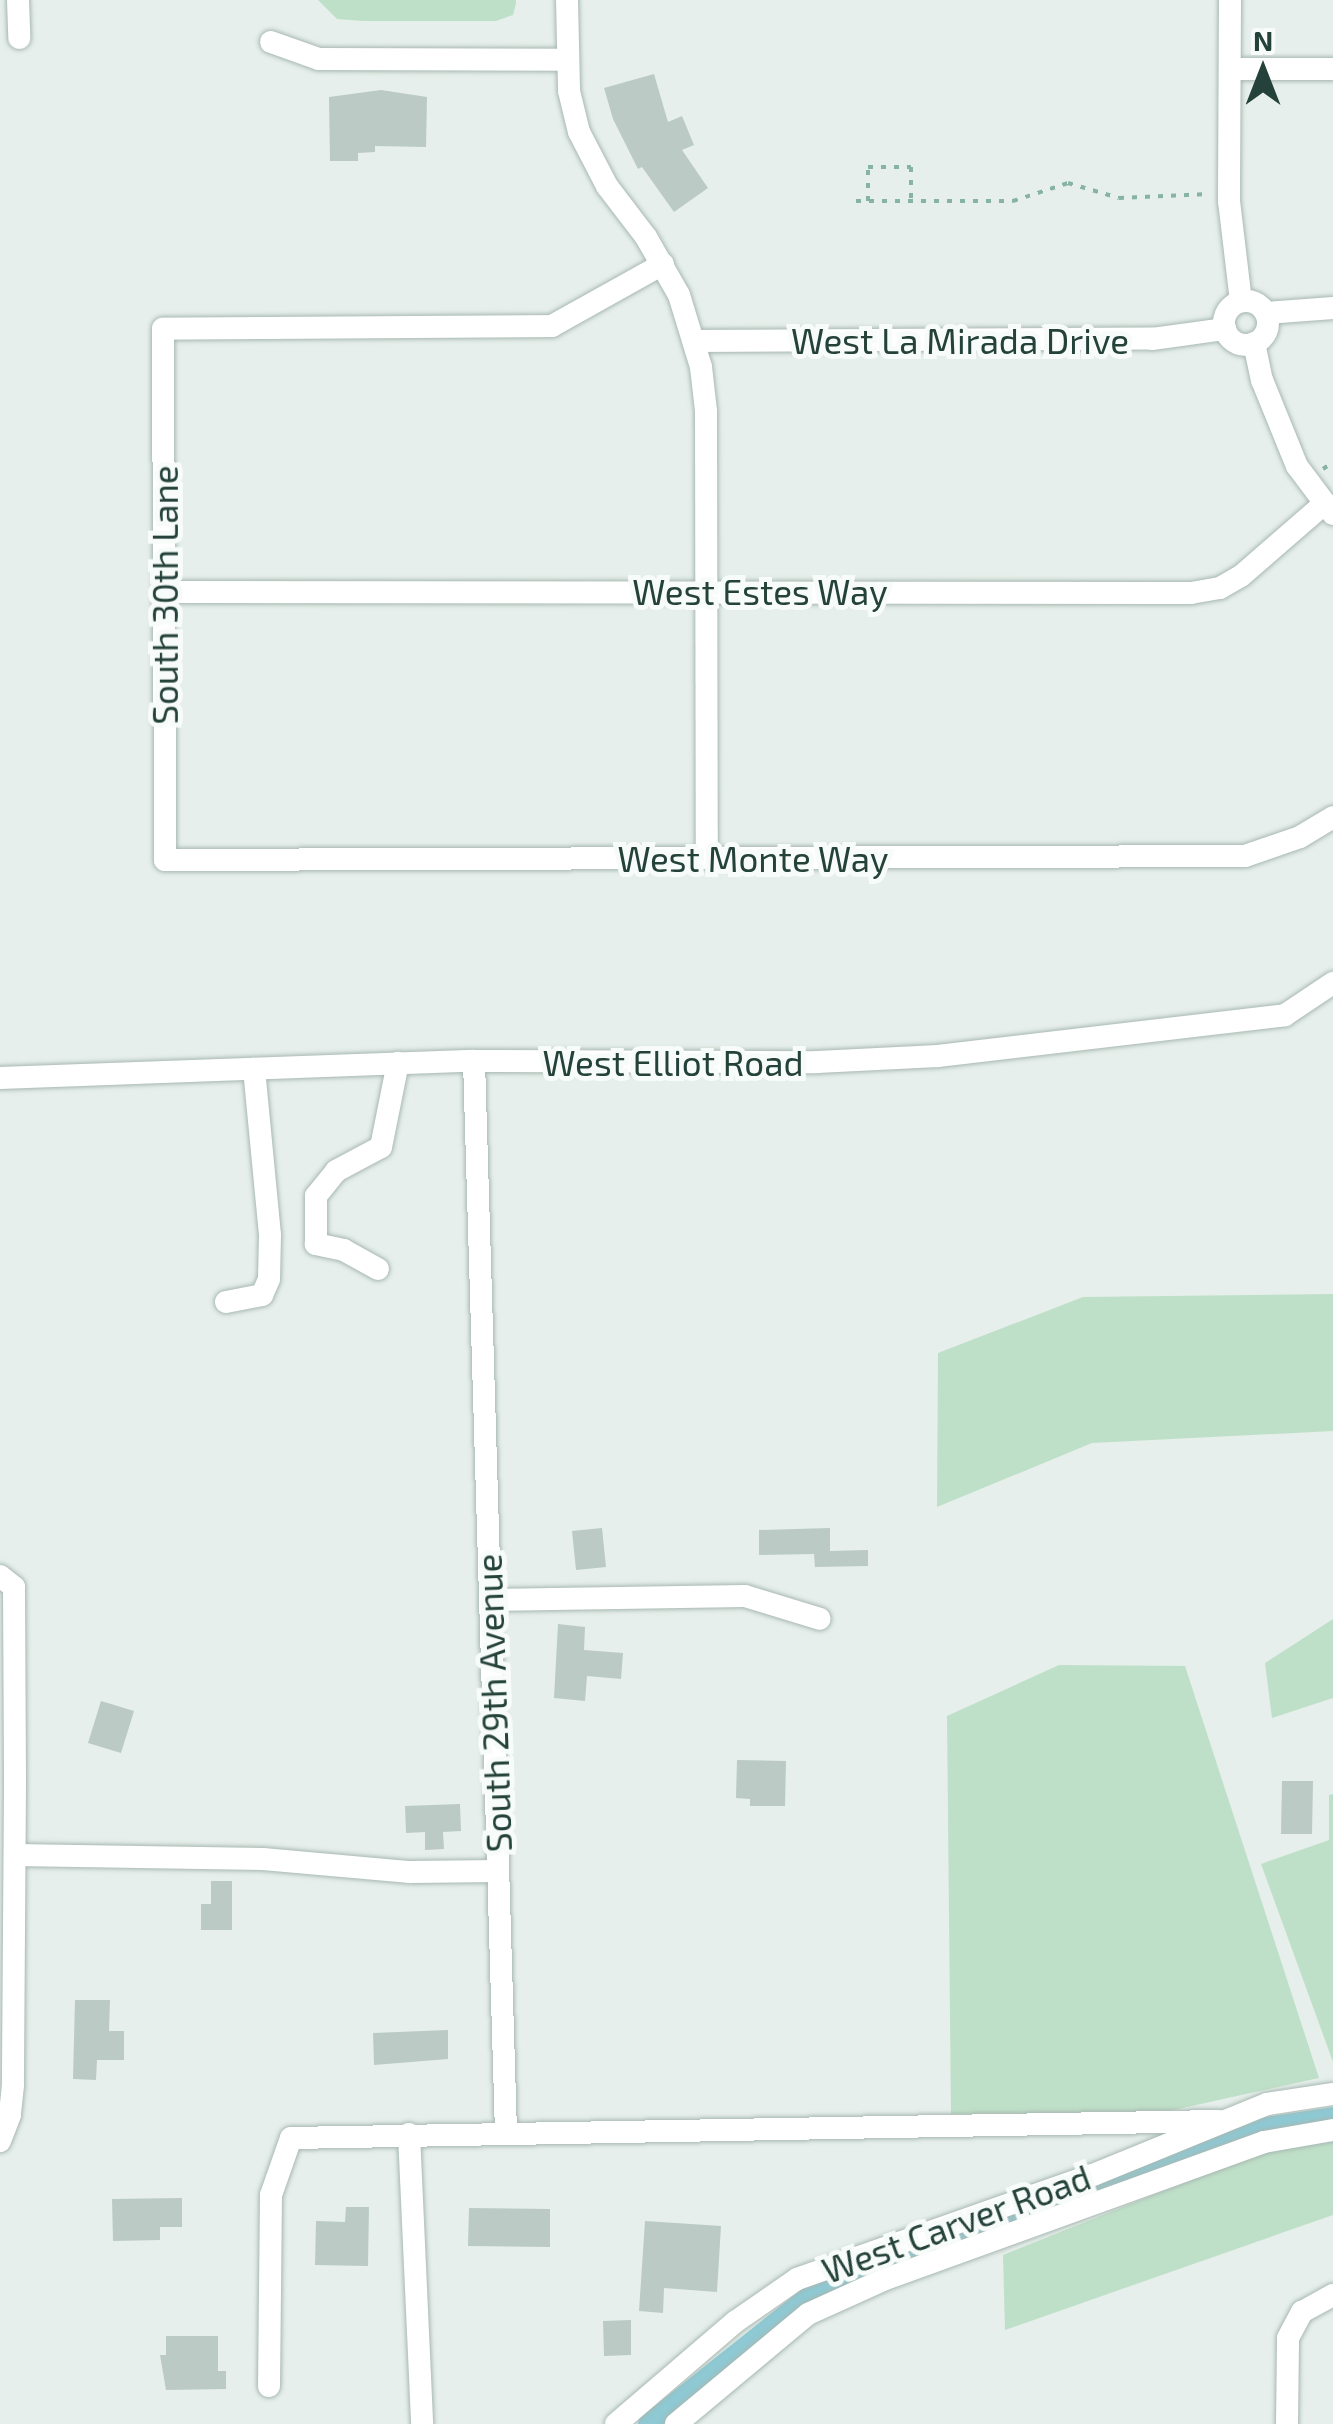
<!DOCTYPE html>
<style>
body{margin:0}
#map{position:relative;width:1333px;height:2424px;overflow:hidden;background:#e6efeb;font-family:"Exo 2",sans-serif}
div>[style]{position:absolute}
[style*='--x']{left:calc(var(--x)*1px);top:calc(var(--y)*1px);width:calc(var(--w)*1px);rotate:calc(var(--a)*1deg)}
.green>*{inset:0;background:#bfe0c8}
.canal>*{height:20px;margin:-10px;padding:0 10px;transform-origin:10px;border-radius:10px;background:#8ec9d4}
.building>*{inset:0;background:#bbcac4}
.path>*{height:4px;margin-top:-2px;transform-origin:0;background:repeating-linear-gradient(90deg,#86b3a5 0 5px,transparent 0 13px)}
.roads{filter:drop-shadow(0 0 2px #a8b8b2) drop-shadow(0 0 2px #a8b8b2)}
.minor>*{height:22px;margin:-11px;padding:0 11px;transform-origin:11px;border-radius:11px;background:#fff}
.minor>.ring{margin:-11px;padding:0;box-sizing:content-box;background:none;border:22px solid #fff;border-radius:50%}
span{translate:-50% -50%;white-space:nowrap;text-align:center;line-height:1.15;-webkit-text-stroke:10px #f7fbf9;paint-order:stroke}
.street-label{font-size:35px;color:#24423a}
.north{position:absolute;left:1213px;top:20px;width:100px;height:100px;-webkit-text-stroke:8px #f7fbf9;paint-order:stroke;rotate:0deg;font-size:28px;font-weight:700;line-height:40px;text-align:center;color:#24423a}
.north::after{content:'';display:block;margin:auto;width:35px;height:45px;background:#24423a;clip-path:polygon(50% 0,100% 100%,50% 72%,0 100%)}
</style>
<div id="map">
<div class="green">
<i style="clip-path:polygon(318px 0,516px 0,516px 3px,513px 15px,496px 21px,363px 21px,337px 19px)"></i>
<i style="clip-path:polygon(1333px 1294px,1333px 1431px,1092px 1443px,937px 1507px,938px 1353px,1083px 1297px)"></i>
<i style="clip-path:polygon(1333px 1619px,1333px 1698px,1272px 1718px,1265px 1663px)"></i>
<i style="clip-path:polygon(1059px 1665px,1185px 1666px,1319px 2078px,1151px 2115px,951px 2114px,947px 1716px)"></i>
<i style="clip-path:polygon(1333px 1794px,1333px 2062px,1261px 1864px,1329px 1840px,1329px 1795px)"></i>
<i style="clip-path:polygon(1333px 2137px,1333px 2215px,1005px 2330px,1003px 2255px,1266px 2150px)"></i>
</div>
<div class="canal">
<i style="--x:648;--y:2424;--w:206;--a:-38.5"></i>
<i style="--x:809;--y:2296;--w:473;--a:-20.7"></i>
<i style="--x:1252;--y:2129;--w:82;--a:-8.4"></i>
</div>
<div class="building">
<i style="clip-path:polygon(654px 74px,668px 122px,682px 116px,694px 145px,682px 150px,708px 188px,674px 212px,642px 167px,638px 169px,613px 119px,604px 88px)"></i>
<i style="clip-path:polygon(381px 90px,427px 97px,426px 147px,375px 146px,375px 152px,358px 153px,358px 161px,330px 161px,329px 97px)"></i>
<i style="clip-path:polygon(602px 1528px,606px 1567px,576px 1570px,572px 1531px)"></i>
<i style="clip-path:polygon(830px 1528px,830px 1551px,868px 1550px,868px 1566px,815px 1567px,814px 1554px,759px 1555px,759px 1530px)"></i>
<i style="clip-path:polygon(558px 1624px,585px 1627px,584px 1650px,623px 1653px,621px 1679px,587px 1676px,585px 1701px,554px 1698px)"></i>
<i style="clip-path:polygon(101px 1701px,134px 1711px,121px 1753px,88px 1743px)"></i>
<i style="clip-path:polygon(737px 1760px,786px 1761px,785px 1806px,750px 1806px,750px 1799px,736px 1798px)"></i>
<i style="clip-path:polygon(1282px 1781px,1313px 1781px,1312px 1834px,1281px 1834px)"></i>
<i style="clip-path:polygon(460px 1804px,461px 1831px,443px 1832px,444px 1849px,425px 1850px,425px 1832px,406px 1833px,405px 1806px)"></i>
<i style="clip-path:polygon(211px 1881px,232px 1881px,232px 1930px,201px 1930px,201px 1904px,211px 1904px)"></i>
<i style="clip-path:polygon(75px 2000px,110px 2000px,109px 2031px,124px 2031px,124px 2060px,97px 2060px,96px 2080px,73px 2079px)"></i>
<i style="clip-path:polygon(448px 2030px,448px 2059px,374px 2065px,373px 2033px)"></i>
<i style="clip-path:polygon(182px 2198px,182px 2227px,160px 2227px,160px 2240px,113px 2241px,112px 2199px)"></i>
<i style="clip-path:polygon(346px 2207px,369px 2207px,368px 2266px,315px 2265px,316px 2221px,345px 2222px)"></i>
<i style="clip-path:polygon(469px 2208px,550px 2209px,550px 2247px,468px 2246px)"></i>
<i style="clip-path:polygon(645px 2221px,721px 2226px,717px 2292px,664px 2288px,663px 2313px,639px 2311px)"></i>
<i style="clip-path:polygon(631px 2320px,631px 2355px,604px 2356px,603px 2321px)"></i>
<i style="clip-path:polygon(166px 2336px,218px 2336px,218px 2371px,226px 2371px,226px 2389px,166px 2390px,160px 2355px,166px 2355px)"></i>
</div>
<div class="path">
<i style="--x:856;--y:201;--w:157;--a:0"></i>
<i style="--x:1013;--y:201;--w:58;--a:-18.1"></i>
<i style="--x:1068;--y:183;--w:53;--a:16.4"></i>
<i style="--x:1119;--y:198;--w:90;--a:-2.5"></i>
<i style="--x:868;--y:201;--w:34;--a:-90"></i>
<i style="--x:868;--y:167;--w:43;--a:0"></i>
<i style="--x:911;--y:167;--w:32;--a:90"></i>
<i style="--x:1323;--y:469;--w:12;--a:-35"></i>
</div>
<div class="roads">
<div class="minor">
<i style="--x:18;--y:0;--w:38;--a:88"></i>
<i style="--x:567;--y:0;--w:91;--a:88.7"></i>
<i style="--x:569;--y:91;--w:42;--a:76.3"></i>
<i style="--x:579;--y:132;--w:61;--a:62.6"></i>
<i style="--x:607;--y:186;--w:64;--a:52.6"></i>
<i style="--x:646;--y:237;--w:67;--a:60.4"></i>
<i style="--x:679;--y:295;--w:75;--a:73"></i>
<i style="--x:701;--y:367;--w:44;--a:83.5"></i>
<i style="--x:706;--y:411;--w:447;--a:89.9"></i>
<i style="--x:1230;--y:0;--w:201;--a:90.3"></i>
<i style="--x:1229;--y:201;--w:101;--a:83.2"></i>
<i style="--x:271;--y:42;--w:51;--a:19.5"></i>
<i style="--x:319;--y:59;--w:247;--a:0.2"></i>
<i style="--x:1230;--y:69;--w:103;--a:0"></i>
<i style="--x:663;--y:264;--w:127;--a:150.8"></i>
<i style="--x:552;--y:326;--w:389;--a:179.6"></i>
<i style="--x:163;--y:329;--w:531;--a:89.78"></i>
<i style="--x:165;--y:860;--w:1080;--a:-0.21"></i>
<i style="--x:1245;--y:856;--w:58;--a:-19.1"></i>
<i style="--x:1300;--y:837;--w:39;--a:-31"></i>
<i class="ring" style="left:1224px;top:301px;width:22px;height:22px"></i>
<i style="--x:1266;--y:313;--w:67;--a:-4.3"></i>
<i style="--x:695;--y:341;--w:457;--a:-0.3"></i>
<i style="--x:1152;--y:339;--w:74;--a:-7.8"></i>
<i style="--x:1254;--y:343;--w:38;--a:78"></i>
<i style="--x:1262;--y:380;--w:93;--a:67.9"></i>
<i style="--x:1297;--y:466;--w:60;--a:53.1"></i>
<i style="--x:164;--y:592;--w:1027;--a:0.06"></i>
<i style="--x:1191;--y:593;--w:29;--a:-10"></i>
<i style="--x:1220;--y:588;--w:24;--a:-30"></i>
<i style="--x:1241;--y:576;--w:111;--a:-41"></i>
<i style="--x:474;--y:1061;--w:1070;--a:88.29"></i>
<i style="--x:0;--y:1078;--w:474;--a:-2.1"></i>
<i style="--x:474;--y:1061;--w:343;--a:0.2"></i>
<i style="--x:817;--y:1062;--w:121;--a:-2.8"></i>
<i style="--x:938;--y:1056;--w:349;--a:-6.7"></i>
<i style="--x:1285;--y:1015;--w:58;--a:-33.7"></i>
<i style="--x:378;--y:1269;--w:39;--a:-151"></i>
<i style="--x:344;--y:1250;--w:29;--a:-168"></i>
<i style="--x:316;--y:1244;--w:48;--a:-90"></i>
<i style="--x:316;--y:1196;--w:32;--a:-51"></i>
<i style="--x:336;--y:1171;--w:51;--a:-28.1"></i>
<i style="--x:381;--y:1147;--w:86;--a:-78.6"></i>
<i style="--x:226;--y:1302;--w:37;--a:-11"></i>
<i style="--x:262;--y:1295;--w:17;--a:-66"></i>
<i style="--x:269;--y:1279;--w:44;--a:-88.7"></i>
<i style="--x:270;--y:1235;--w:167;--a:-95.5"></i>
<i style="--x:0;--y:1576;--w:18;--a:38"></i>
<i style="--x:14;--y:1587;--w:198;--a:89.7"></i>
<i style="--x:15;--y:1785;--w:300;--a:90.4"></i>
<i style="--x:13;--y:2085;--w:30;--a:96"></i>
<i style="--x:10;--y:2115;--w:28;--a:111"></i>
<i style="--x:490;--y:1600;--w:255;--a:-0.9"></i>
<i style="--x:745;--y:1596;--w:78;--a:17"></i>
<i style="--x:15;--y:1855;--w:248;--a:0.9"></i>
<i style="--x:263;--y:1859;--w:148;--a:5.1"></i>
<i style="--x:410;--y:1872;--w:88;--a:-0.7"></i>
<i style="--x:409;--y:2134;--w:290;--a:87.4"></i>
<i style="--x:269;--y:2386;--w:191;--a:-89.4"></i>
<i style="--x:271;--y:2195;--w:60;--a:-70.7"></i>
<i style="--x:291;--y:2138;--w:928;--a:-1.05"></i>
<i style="--x:616;--y:2424;--w:157;--a:-40.6"></i>
<i style="--x:735;--y:2322;--w:75;--a:-34.7"></i>
<i style="--x:797;--y:2279;--w:314;--a:-19.4"></i>
<i style="--x:1093;--y:2175;--w:188;--a:-22.2"></i>
<i style="--x:1267;--y:2104;--w:67;--a:-8.6"></i>
<i style="--x:676;--y:2424;--w:172;--a:-39.8"></i>
<i style="--x:808;--y:2314;--w:82;--a:-24.4"></i>
<i style="--x:883;--y:2280;--w:405;--a:-19.9"></i>
<i style="--x:1264;--y:2142;--w:70;--a:-9.9"></i>
<i style="--x:1287;--y:2424;--w:86;--a:-89.3"></i>
<i style="--x:1288;--y:2338;--w:30;--a:-62"></i>
<i style="--x:1302;--y:2312;--w:35;--a:-29"></i>
</div>
</div>
<div class="street-label">
<span style="left:960px;top:340px">West La Mirada Drive</span>
<span style="left:760px;top:591px">West Estes Way</span>
<span style="left:164px;top:595px;rotate:-90deg">South 30th Lane</span>
<span style="left:753px;top:858px">West Monte Way</span>
<span style="left:673px;top:1062px">West Elliot Road</span>
<span style="left:493px;top:1703px;rotate:-92deg">South 29th Avenue</span>
<span style="left:956px;top:2223px;rotate:-20deg">West Carver Road</span>
</div>
<div class="north">N</div>
</div>
